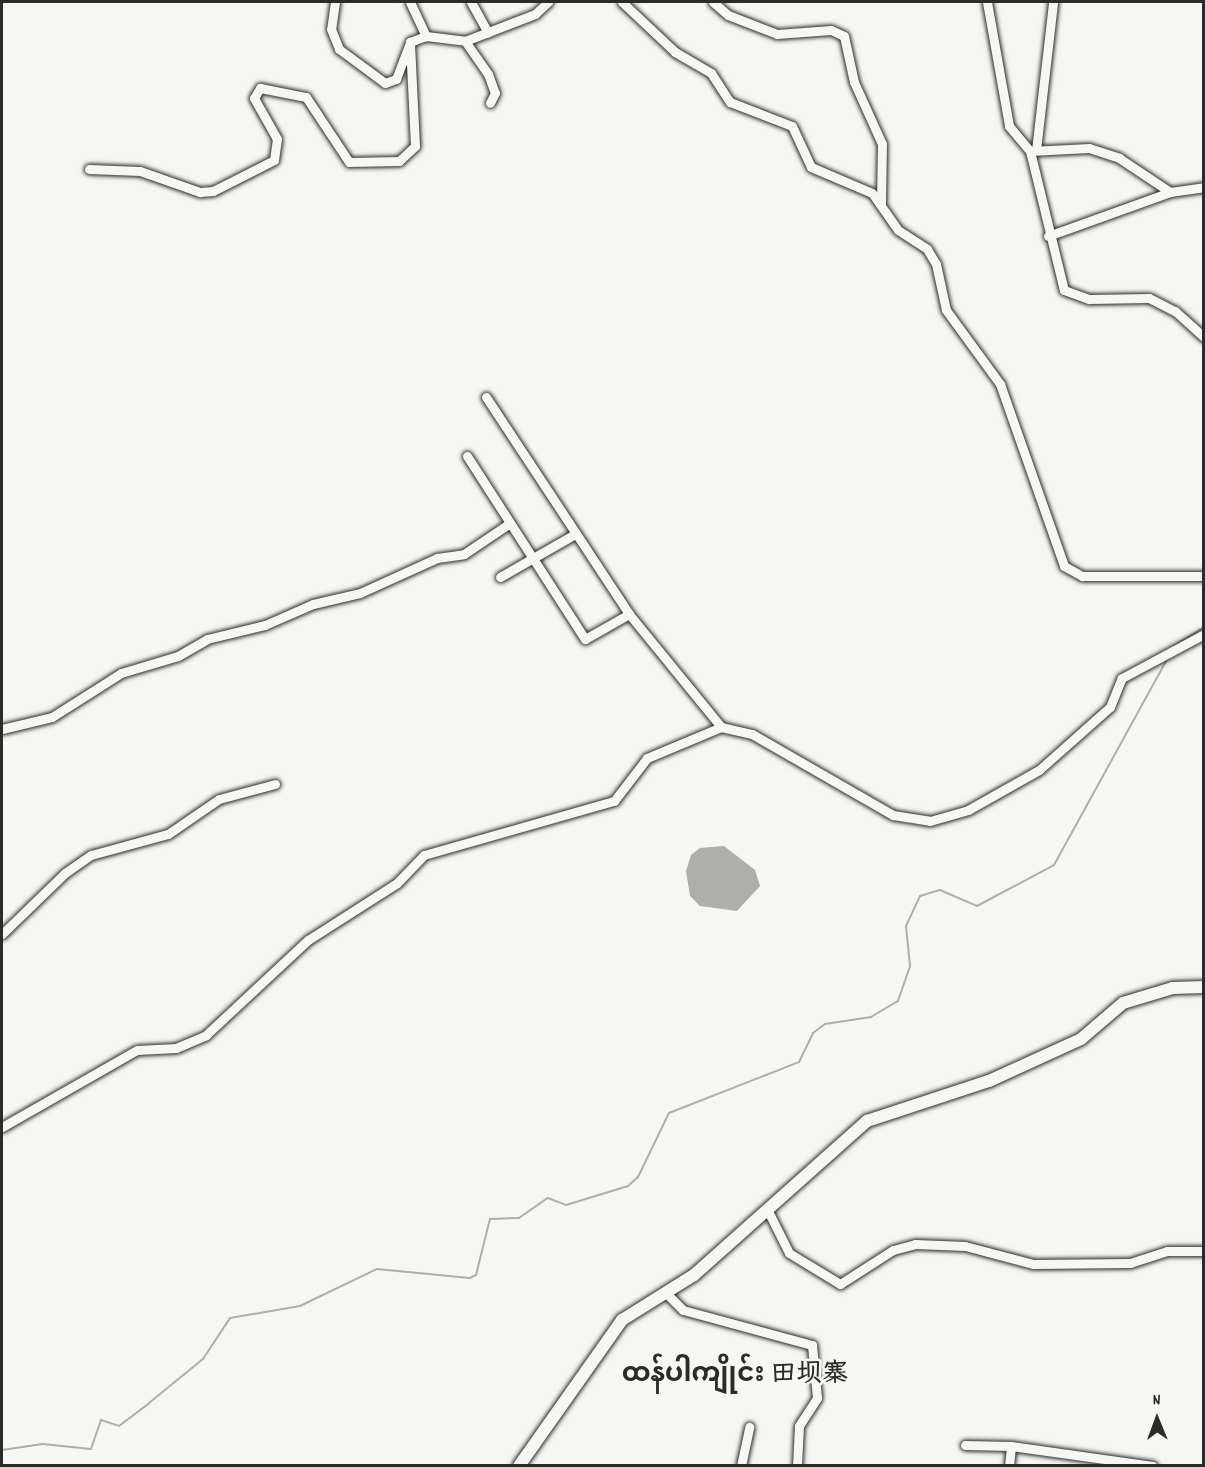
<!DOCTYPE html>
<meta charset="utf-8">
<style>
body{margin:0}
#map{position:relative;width:1205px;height:1467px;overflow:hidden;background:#f6f6f2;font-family:Dekko,"LXGW WenKai TC","Noto Sans Myanmar",sans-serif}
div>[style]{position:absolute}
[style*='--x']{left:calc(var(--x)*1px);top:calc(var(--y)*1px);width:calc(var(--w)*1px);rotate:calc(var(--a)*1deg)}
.water>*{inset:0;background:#aeaeab}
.stream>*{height:2px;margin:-1px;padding:0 1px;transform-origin:1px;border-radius:1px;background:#aeaeab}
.roads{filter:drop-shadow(0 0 2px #2b2b2b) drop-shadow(0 0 2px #2b2b2b)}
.minor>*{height:9px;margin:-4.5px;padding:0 4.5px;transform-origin:4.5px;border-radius:4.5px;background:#f6f6f2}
.major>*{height:12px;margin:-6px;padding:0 6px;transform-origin:6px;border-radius:6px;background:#f6f6f2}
span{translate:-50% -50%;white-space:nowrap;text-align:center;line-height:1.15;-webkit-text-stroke:5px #f6f6f2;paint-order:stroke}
.district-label{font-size:26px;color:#2b2b2b;font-weight:700}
.frame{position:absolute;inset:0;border:3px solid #2b2b2b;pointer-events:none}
.north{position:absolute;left:1127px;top:1389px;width:60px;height:60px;-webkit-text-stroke:4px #f6f6f2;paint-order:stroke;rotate:359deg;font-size:16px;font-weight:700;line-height:24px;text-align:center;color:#2b2b2b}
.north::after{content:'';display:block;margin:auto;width:21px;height:27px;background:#2b2b2b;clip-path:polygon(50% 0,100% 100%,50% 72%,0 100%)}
</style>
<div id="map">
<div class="water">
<i style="clip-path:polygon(724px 846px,755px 870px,760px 886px,737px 911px,700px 906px,690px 896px,686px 871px,691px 855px,700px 848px)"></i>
</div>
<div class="stream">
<i style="--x:1174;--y:646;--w:36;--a:-32"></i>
<i style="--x:2;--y:1450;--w:41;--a:-8.3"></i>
<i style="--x:43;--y:1444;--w:48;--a:5.9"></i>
<i style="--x:91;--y:1449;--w:31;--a:-71"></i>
<i style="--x:101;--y:1420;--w:19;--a:18"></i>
<i style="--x:119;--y:1426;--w:38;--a:-37"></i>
<i style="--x:149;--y:1403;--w:70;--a:-39.2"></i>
<i style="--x:203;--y:1359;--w:49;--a:-56.6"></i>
<i style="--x:230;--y:1318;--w:71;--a:-9.7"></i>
<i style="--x:300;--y:1306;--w:85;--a:-25.7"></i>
<i style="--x:377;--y:1269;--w:93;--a:5.5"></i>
<i style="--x:470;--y:1278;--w:7;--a:-27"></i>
<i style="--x:476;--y:1275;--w:58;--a:-76"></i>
<i style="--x:490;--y:1219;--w:29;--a:-2"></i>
<i style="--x:519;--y:1218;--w:35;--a:-35"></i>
<i style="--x:548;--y:1198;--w:19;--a:21"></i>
<i style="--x:566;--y:1205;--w:65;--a:-17"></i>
<i style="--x:628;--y:1186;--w:13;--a:-42"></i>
<i style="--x:638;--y:1177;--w:71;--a:-64.2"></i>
<i style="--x:669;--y:1113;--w:140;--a:-21.4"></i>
<i style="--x:799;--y:1062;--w:32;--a:-64"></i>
<i style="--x:813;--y:1033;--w:15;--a:-37"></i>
<i style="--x:825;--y:1024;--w:47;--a:-8.7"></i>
<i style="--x:871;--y:1017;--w:31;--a:-31"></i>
<i style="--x:898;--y:1001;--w:37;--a:-71"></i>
<i style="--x:910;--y:966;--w:40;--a:-95.7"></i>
<i style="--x:906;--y:926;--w:33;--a:-65"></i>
<i style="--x:920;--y:896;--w:21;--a:-17"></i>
<i style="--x:940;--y:890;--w:40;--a:23.4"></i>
<i style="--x:977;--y:906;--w:87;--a:-28"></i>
<i style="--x:1054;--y:865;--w:239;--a:-61.2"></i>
</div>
<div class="roads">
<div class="minor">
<i style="--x:335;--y:2;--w:27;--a:98"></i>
<i style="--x:331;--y:29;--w:22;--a:68"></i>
<i style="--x:339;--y:49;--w:57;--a:36.5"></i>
<i style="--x:385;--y:83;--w:12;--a:-20"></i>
<i style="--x:396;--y:79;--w:40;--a:-69"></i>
<i style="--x:410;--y:2;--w:38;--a:65"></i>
<i style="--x:471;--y:2;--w:35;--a:61"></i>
<i style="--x:622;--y:2;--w:73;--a:43.3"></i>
<i style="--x:675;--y:52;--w:42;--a:30.3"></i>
<i style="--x:711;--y:73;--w:35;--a:57"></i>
<i style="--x:730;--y:102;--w:66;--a:21.2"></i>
<i style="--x:792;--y:126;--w:45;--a:65.1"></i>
<i style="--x:811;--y:167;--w:66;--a:23.1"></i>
<i style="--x:872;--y:193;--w:45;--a:54.9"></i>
<i style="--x:898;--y:230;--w:35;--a:33"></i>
<i style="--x:927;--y:249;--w:17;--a:59"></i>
<i style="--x:936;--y:264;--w:47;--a:77.7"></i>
<i style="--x:946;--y:310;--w:92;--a:53.9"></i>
<i style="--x:1000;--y:384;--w:193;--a:70.6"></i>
<i style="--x:1064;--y:566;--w:21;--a:29"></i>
<i style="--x:1082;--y:576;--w:122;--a:0"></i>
<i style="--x:713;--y:2;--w:20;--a:41"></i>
<i style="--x:728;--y:15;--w:53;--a:21.2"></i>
<i style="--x:777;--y:34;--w:54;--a:-4.2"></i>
<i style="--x:831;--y:30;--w:14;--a:25"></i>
<i style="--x:844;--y:36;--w:47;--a:77.7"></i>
<i style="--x:854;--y:82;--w:68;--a:65.7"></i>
<i style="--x:882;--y:144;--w:60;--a:91"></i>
<i style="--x:987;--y:2;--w:126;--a:79.9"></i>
<i style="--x:1009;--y:126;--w:33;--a:50"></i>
<i style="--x:1030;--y:151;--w:143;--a:76.3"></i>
<i style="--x:1064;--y:290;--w:27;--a:20"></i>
<i style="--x:1089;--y:299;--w:60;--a:-1"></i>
<i style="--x:1149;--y:298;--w:29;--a:27"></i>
<i style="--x:1175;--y:311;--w:39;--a:42"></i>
<i style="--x:465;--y:41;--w:40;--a:55.1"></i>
<i style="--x:488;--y:74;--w:20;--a:70"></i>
<i style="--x:495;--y:93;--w:11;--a:117"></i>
<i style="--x:1036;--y:150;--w:149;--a:-83.4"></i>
<i style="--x:1030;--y:151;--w:59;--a:-2.9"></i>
<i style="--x:1089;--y:148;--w:32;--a:18"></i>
<i style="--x:1119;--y:158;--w:61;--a:33.7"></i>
<i style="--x:1170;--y:192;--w:34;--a:-8"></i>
<i style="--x:89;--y:169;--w:51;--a:2.2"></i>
<i style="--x:140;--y:171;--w:64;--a:19.3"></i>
<i style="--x:200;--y:192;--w:13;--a:-4"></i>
<i style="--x:213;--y:191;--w:68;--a:-26.9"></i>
<i style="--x:274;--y:160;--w:21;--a:-82"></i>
<i style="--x:277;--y:139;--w:47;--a:-119.3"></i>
<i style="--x:254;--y:98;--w:12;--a:-59"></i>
<i style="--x:260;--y:88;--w:47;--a:11.1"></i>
<i style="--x:306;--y:97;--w:78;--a:56.5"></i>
<i style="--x:349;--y:162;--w:50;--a:-1.1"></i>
<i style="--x:399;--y:161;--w:22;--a:-43"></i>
<i style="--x:415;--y:146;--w:104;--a:-92.8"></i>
<i style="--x:410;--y:42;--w:17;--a:-21"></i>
<i style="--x:426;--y:36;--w:39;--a:7"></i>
<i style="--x:465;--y:41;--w:75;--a:-21.1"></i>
<i style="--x:535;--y:14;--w:18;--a:-43"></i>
<i style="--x:1048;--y:236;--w:130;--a:-19.8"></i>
<i style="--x:486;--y:397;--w:260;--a:56.6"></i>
<i style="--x:629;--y:614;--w:146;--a:50.8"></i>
<i style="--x:721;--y:727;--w:32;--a:13"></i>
<i style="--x:752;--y:734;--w:163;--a:29.9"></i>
<i style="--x:893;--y:815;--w:37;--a:9"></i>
<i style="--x:930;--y:821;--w:40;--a:-16"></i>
<i style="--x:968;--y:810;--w:81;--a:-29.4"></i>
<i style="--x:1039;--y:770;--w:95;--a:-41.6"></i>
<i style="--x:1110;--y:707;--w:31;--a:-68"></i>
<i style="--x:1122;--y:678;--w:93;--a:-28.2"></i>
<i style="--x:467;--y:456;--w:218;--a:57.2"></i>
<i style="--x:585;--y:639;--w:51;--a:-29.6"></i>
<i style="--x:500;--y:577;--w:86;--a:-29.8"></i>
<i style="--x:2;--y:729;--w:51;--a:-13.5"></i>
<i style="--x:52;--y:717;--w:82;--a:-32.5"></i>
<i style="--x:121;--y:673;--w:59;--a:-16.6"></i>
<i style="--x:178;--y:656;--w:34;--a:-30"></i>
<i style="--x:207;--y:639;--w:60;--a:-13.6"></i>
<i style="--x:265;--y:625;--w:52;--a:-23.6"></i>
<i style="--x:313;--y:604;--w:48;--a:-13.2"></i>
<i style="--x:360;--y:593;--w:85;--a:-24.4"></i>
<i style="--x:437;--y:558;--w:27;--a:-8"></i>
<i style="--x:464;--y:554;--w:55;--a:-34"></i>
<i style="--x:2;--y:934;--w:88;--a:-44.1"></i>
<i style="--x:65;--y:873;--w:32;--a:-35"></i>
<i style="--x:91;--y:855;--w:80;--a:-15.3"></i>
<i style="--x:168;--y:834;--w:62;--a:-34.5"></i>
<i style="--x:219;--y:799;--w:58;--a:-15"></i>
<i style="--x:2;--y:1127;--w:155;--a:-29.7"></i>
<i style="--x:137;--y:1050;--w:39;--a:-3"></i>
<i style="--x:176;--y:1048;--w:33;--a:-23"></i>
<i style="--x:206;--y:1035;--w:139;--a:-43"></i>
<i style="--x:308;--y:940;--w:106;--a:-32.6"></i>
<i style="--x:397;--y:883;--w:39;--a:-46"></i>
<i style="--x:424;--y:855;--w:198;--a:-15.9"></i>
<i style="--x:614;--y:801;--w:54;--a:-52.5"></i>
<i style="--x:647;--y:758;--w:80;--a:-22.7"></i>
<i style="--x:767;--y:1209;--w:49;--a:63.4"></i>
<i style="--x:789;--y:1253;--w:60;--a:31.3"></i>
<i style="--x:840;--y:1284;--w:63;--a:-32.7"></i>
<i style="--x:893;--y:1250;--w:23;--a:-15"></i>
<i style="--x:915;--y:1244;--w:50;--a:2.3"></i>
<i style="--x:965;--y:1246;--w:70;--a:14.8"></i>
<i style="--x:1033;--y:1264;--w:97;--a:-0.6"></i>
<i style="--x:1130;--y:1263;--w:39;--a:-18"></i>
<i style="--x:1167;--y:1251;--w:37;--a:0"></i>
<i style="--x:666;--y:1293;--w:24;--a:45"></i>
<i style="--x:683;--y:1310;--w:134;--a:15.2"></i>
<i style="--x:812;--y:1345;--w:53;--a:84.6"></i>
<i style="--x:817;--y:1398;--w:33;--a:123"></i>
<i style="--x:799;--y:1426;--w:40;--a:92.9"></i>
<i style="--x:965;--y:1445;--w:46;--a:1.2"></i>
<i style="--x:1011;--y:1446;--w:143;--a:8"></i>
<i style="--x:741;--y:1466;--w:40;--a:-78"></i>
<i style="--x:1009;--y:1466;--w:20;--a:-84"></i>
</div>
<div class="major">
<i style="--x:519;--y:1466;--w:179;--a:-54.8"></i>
<i style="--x:622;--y:1320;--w:85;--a:-32"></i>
<i style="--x:694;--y:1275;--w:232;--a:-41.7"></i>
<i style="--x:867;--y:1121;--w:128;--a:-18.2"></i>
<i style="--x:989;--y:1081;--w:101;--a:-24.5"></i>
<i style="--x:1081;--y:1039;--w:55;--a:-40.6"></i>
<i style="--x:1123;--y:1003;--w:52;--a:-16.7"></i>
<i style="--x:1173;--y:988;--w:31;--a:-2"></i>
</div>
</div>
<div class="district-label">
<span style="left:735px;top:1376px">ထန်ပါကျိုင်း 田坝寨</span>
</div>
<div class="frame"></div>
<div class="north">N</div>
</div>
